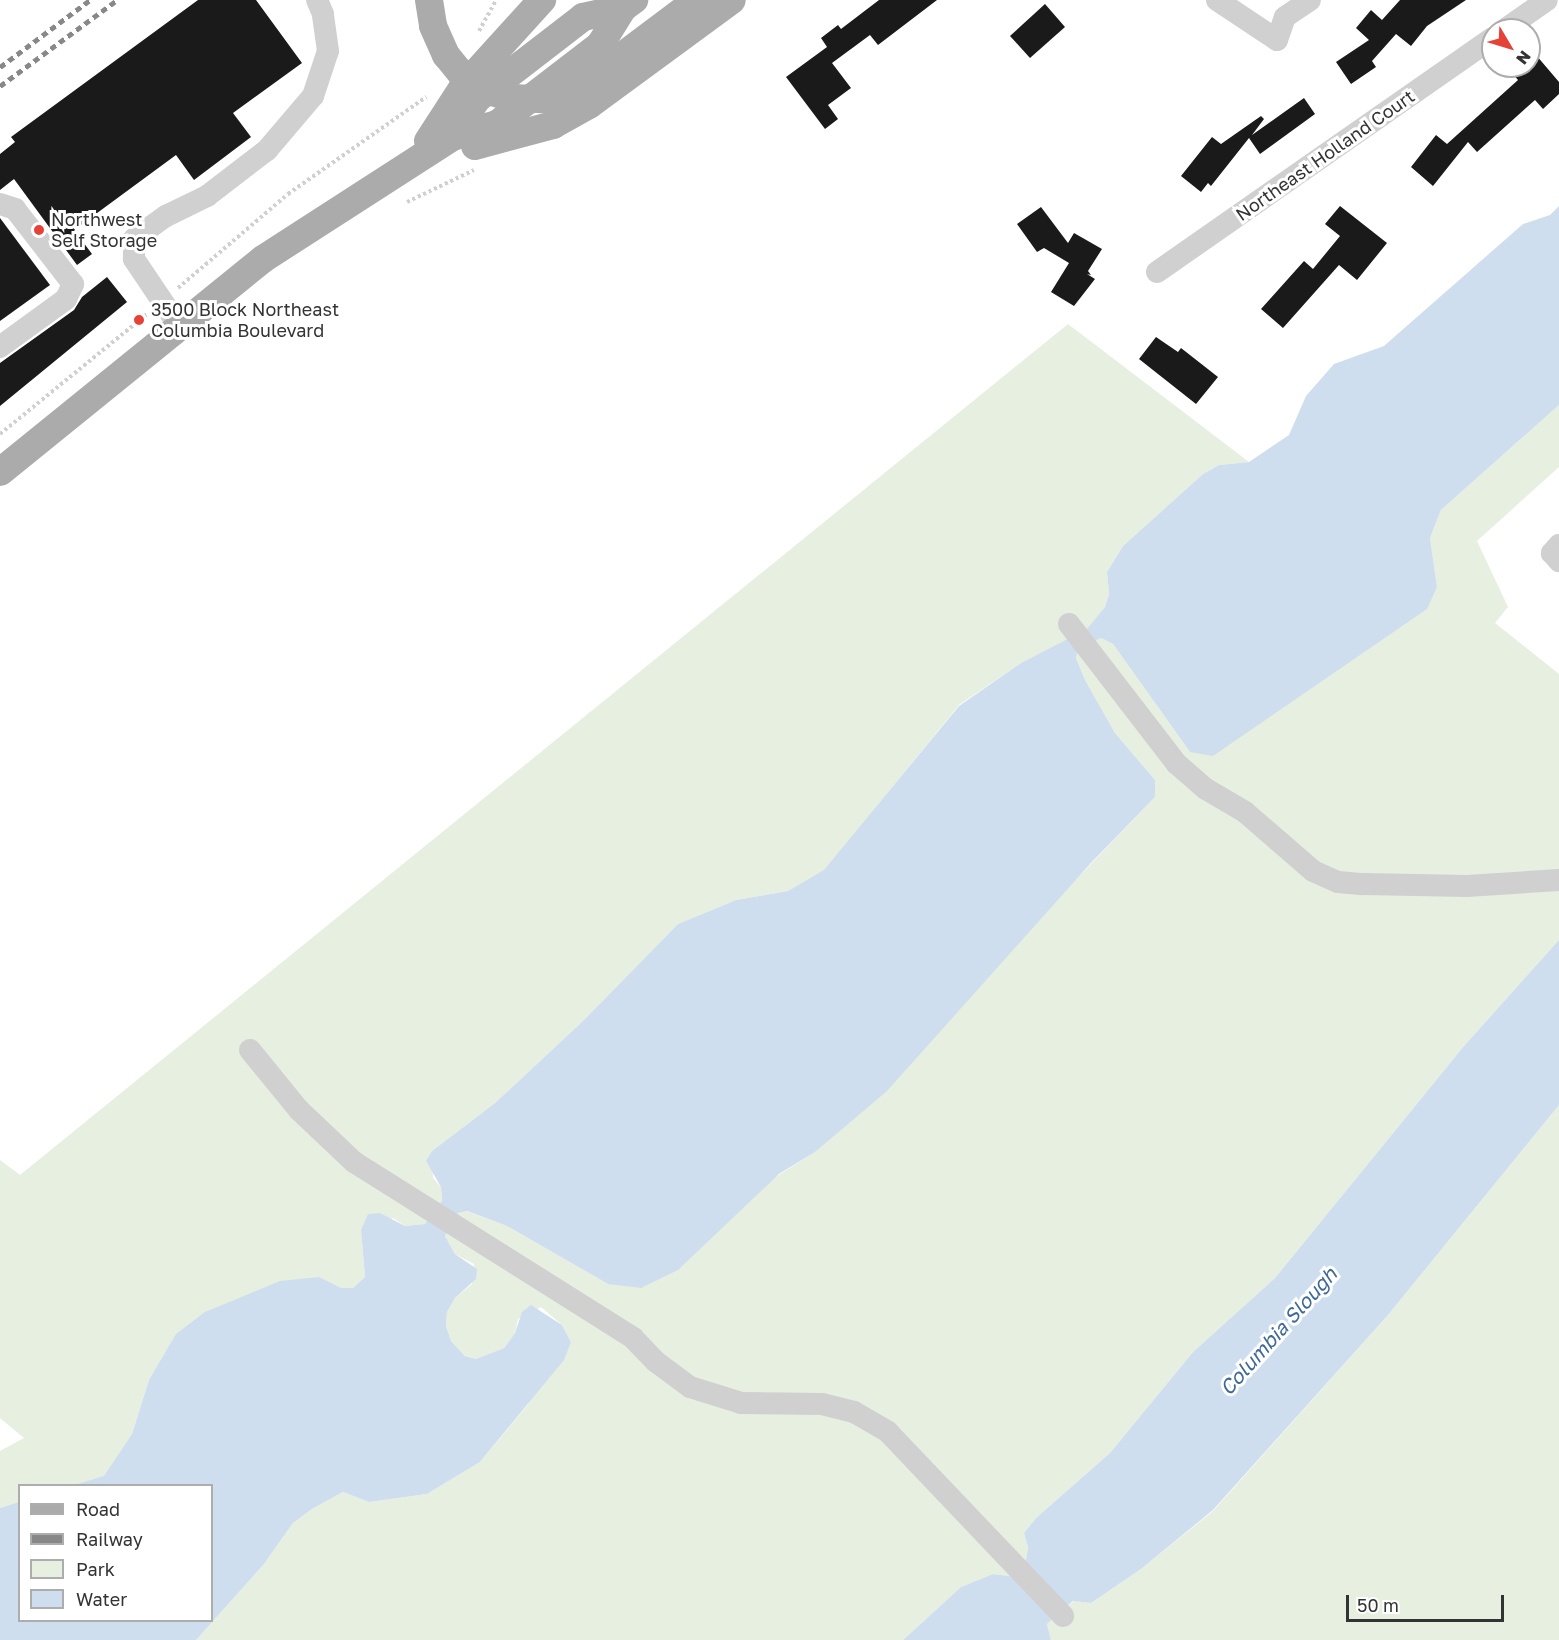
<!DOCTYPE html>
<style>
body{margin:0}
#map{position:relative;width:1559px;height:1640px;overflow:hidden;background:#fff;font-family:"Golos Text",sans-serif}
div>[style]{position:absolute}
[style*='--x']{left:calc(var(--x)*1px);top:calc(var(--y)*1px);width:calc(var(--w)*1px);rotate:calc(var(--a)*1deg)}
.green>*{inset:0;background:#e7efe1}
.water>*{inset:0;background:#cedeee}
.building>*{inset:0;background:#1a1a1a}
.path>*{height:4px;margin-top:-2px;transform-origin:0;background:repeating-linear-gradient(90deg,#d0d0d0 0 3px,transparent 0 6px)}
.minor>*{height:22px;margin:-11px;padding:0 11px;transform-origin:11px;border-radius:11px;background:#d0d0d0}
.major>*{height:28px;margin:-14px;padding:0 14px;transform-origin:14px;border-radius:14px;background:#ababab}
.rail>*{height:4.5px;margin-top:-2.25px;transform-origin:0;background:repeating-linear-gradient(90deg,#888 0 6px,transparent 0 10.5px)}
.major-bridge>*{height:28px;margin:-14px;padding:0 14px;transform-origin:14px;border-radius:14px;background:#ababab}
.dots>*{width:16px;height:16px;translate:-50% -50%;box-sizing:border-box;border:3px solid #fff;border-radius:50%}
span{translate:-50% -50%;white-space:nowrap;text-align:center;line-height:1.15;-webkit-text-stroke:6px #fff;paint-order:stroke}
.street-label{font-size:18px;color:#333}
.poi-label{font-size:18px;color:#333}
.left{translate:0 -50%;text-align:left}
.water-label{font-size:20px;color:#3e6997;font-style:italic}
.legend{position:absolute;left:18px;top:1484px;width:195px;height:138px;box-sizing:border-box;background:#fff;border:2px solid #adadad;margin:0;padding:8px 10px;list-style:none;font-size:18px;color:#333}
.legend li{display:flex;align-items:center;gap:12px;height:30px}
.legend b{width:30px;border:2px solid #adadad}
.north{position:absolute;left:1481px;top:18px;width:60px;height:60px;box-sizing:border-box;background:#fff;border:2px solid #adadad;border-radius:50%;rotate:128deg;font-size:16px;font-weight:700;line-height:24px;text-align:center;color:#333}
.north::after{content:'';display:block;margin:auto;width:21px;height:27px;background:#e74237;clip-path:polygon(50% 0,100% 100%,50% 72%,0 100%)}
.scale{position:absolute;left:1346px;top:1595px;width:158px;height:27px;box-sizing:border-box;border:3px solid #333;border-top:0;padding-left:8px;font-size:18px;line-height:21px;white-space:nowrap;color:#333;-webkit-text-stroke:4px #fff;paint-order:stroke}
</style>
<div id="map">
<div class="green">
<i style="clip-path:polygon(1068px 324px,1249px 462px,1219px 465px,1203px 474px,1123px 546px,1107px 572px,1109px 594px,1105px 607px,1087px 630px,1021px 663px,959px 705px,825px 870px,788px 891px,736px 900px,678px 924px,583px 1021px,495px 1103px,432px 1151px,433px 1178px,441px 1187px,442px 1202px,425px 1224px,405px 1226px,393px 1218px,361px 1230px,365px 1277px,353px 1288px,341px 1288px,149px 1380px,132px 1434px,104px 1477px,74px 1485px,20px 1486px,19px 1502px,0 1508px,0 1451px,24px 1438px,0 1418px,0 1160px,20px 1175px)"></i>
<i style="clip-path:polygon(1559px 405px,1559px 467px,1477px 541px,1508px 607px,1495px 623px,1559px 674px,1559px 940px,1464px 1046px,1275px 1278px,1193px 1352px,1110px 1453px,1036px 1518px,1024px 1533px,1028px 1547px,1026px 1560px,1009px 1576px,993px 1574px,961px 1587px,903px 1640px,196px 1640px,264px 1564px,293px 1523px,312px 1509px,343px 1492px,369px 1502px,427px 1494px,480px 1462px,526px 1407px,571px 1342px,562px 1325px,541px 1307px,518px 1319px,515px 1333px,504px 1348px,476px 1359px,465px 1356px,451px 1341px,446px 1326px,447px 1312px,455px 1298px,472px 1284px,474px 1264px,455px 1254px,445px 1236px,458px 1213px,466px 1211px,507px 1226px,608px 1284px,815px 1152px,1155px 797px,1155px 780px,1115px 733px,1085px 680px,1076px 658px,1078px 650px,1101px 638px,1113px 644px,1190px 752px,1437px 587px,1430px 538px,1441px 510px)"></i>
<i style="clip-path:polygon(1559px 1105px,1559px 1640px,1051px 1640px,1047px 1624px,1074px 1601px,1091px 1603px,1141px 1569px,1213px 1511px,1388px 1315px)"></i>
</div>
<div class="water">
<i style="clip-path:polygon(1559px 206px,1559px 405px,1441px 510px,1430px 538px,1437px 587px,1427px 609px,1213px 756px,1190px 752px,1113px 644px,1101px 638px,1078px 650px,1076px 658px,1085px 680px,1115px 733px,1155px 780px,1155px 797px,1090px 864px,887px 1091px,815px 1152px,779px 1174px,678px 1270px,641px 1288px,608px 1284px,507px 1226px,467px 1211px,458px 1213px,445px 1236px,455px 1254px,477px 1269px,476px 1279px,455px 1298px,447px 1312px,446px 1326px,451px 1341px,465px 1356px,476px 1359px,504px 1348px,515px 1333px,522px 1312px,531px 1305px,562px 1325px,571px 1342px,564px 1360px,480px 1462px,427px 1494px,369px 1502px,343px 1492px,312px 1509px,293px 1523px,264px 1564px,196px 1640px,0 1640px,0 1508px,19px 1502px,20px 1620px,212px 1620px,212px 1486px,74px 1485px,104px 1476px,132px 1434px,149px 1380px,176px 1334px,205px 1312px,280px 1281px,319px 1277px,341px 1288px,353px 1288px,365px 1277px,361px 1230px,368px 1214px,380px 1213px,405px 1226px,425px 1224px,442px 1201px,441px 1187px,426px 1161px,432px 1151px,495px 1103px,583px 1021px,678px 924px,736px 900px,788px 891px,824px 870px,959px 706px,1021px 663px,1087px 629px,1105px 607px,1109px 594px,1107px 572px,1123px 546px,1203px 474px,1219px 465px,1249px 462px,1289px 435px,1306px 396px,1334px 364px,1384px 346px,1523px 224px,1550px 215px)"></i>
<i style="clip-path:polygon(1559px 940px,1559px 1105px,1388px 1315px,1213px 1510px,1141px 1569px,1091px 1603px,1073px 1601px,1047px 1624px,1051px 1640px,903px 1640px,961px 1587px,993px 1574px,1009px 1576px,1026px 1560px,1028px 1547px,1024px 1533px,1036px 1518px,1110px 1453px,1193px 1352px,1275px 1278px,1464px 1046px)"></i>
</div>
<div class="building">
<i style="clip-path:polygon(198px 0,256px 0,302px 63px,233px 113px,251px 137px,194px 180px,176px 155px,74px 230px,92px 254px,77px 265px,14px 179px,0 190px,0 154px,15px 142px,11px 137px)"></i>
<i style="clip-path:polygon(879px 0,937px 0,878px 45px,870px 35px,832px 63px,851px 88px,828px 105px,838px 119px,825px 129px,786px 77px,827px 47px,821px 38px,838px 25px,841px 29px)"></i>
<i style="clip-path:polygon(1400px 0,1466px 0,1427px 26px,1411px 46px,1396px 34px,1372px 61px,1376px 67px,1351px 84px,1336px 62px,1369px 40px,1356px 28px,1371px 10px,1382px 20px)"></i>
<i style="clip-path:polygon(1045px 4px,1065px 27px,1030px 58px,1010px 36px)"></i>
<i style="clip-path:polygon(1536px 55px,1559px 82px,1559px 94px,1543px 109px,1535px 100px,1477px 152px,1468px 142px,1433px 186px,1411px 167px,1436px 135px,1447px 144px,1518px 80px,1506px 66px,1529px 66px)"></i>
<i style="clip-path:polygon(1304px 98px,1315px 114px,1260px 154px,1249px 138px,1211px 186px,1208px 183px,1201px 192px,1181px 176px,1212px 137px,1221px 144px,1261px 116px,1264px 119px,1252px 135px)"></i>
<i style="clip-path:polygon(1340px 206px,1387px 243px,1357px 280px,1339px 265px,1283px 328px,1261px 309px,1304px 261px,1313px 269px,1340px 236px,1325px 224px)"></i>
<i style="clip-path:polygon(1041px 207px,1068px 243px,1074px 233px,1102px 249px,1088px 271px,1091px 275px,1087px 274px,1095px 279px,1074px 306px,1051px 292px,1069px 263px,1044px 248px,1037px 252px,1017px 224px)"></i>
<i style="clip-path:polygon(0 218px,50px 285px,0 321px)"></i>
<i style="clip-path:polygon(107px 277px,127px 302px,0 406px,0 363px,74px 310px,82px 297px)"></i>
<i style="clip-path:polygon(1156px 337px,1178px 352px,1181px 348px,1218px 377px,1196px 404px,1139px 359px)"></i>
</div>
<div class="path">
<i style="--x:479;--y:31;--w:35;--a:-61"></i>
<i style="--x:407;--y:202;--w:74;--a:-25.5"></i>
<i style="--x:178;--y:288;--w:145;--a:-40.5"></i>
<i style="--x:288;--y:194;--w:169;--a:-35.1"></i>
<i style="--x:0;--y:434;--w:190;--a:-39.2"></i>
</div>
<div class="minor">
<i style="--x:1217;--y:0;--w:72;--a:33.7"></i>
<i style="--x:1277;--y:40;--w:24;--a:-71"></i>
<i style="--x:1285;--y:17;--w:30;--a:-34"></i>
<i style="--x:1504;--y:30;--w:52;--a:-34.9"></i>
<i style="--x:0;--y:204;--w:16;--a:18"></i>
<i style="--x:15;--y:209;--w:95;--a:52.3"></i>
<i style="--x:73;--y:284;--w:17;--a:115"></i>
<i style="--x:66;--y:299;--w:82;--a:144"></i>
<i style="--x:1157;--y:272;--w:409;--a:-34.9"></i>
<i style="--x:179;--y:326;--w:81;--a:-123.9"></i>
<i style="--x:134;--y:259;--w:20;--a:-90"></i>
<i style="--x:134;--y:239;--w:39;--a:-36"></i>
<i style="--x:166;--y:216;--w:46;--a:-26"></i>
<i style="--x:207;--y:196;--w:76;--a:-37.5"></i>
<i style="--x:267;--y:150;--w:71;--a:-49.6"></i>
<i style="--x:313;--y:96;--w:47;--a:-71.6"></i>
<i style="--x:328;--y:51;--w:37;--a:-98"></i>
<i style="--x:323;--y:14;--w:15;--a:-113"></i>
<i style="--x:1559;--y:545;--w:11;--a:131"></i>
<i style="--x:1552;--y:553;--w:11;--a:49"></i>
<i style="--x:1069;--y:624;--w:177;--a:52.4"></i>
<i style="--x:1177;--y:764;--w:38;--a:41"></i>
<i style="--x:1206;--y:789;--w:45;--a:30.5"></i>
<i style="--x:1245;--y:812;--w:90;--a:40.9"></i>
<i style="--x:1313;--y:871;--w:27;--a:24"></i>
<i style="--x:1338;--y:882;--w:25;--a:5"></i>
<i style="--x:1363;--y:884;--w:104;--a:1.1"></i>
<i style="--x:1467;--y:886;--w:92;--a:-3.7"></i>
<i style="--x:250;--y:1050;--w:77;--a:50.8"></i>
<i style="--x:299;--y:1110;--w:76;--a:43.4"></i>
<i style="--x:354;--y:1162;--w:330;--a:32.2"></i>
<i style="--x:633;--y:1338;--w:32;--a:46"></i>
<i style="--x:655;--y:1361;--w:44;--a:36.6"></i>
<i style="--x:690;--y:1387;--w:53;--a:17.4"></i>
<i style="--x:741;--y:1403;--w:81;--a:0.7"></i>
<i style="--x:822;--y:1404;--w:33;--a:14"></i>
<i style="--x:854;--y:1412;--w:39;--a:30"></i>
<i style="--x:888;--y:1432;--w:254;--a:46.4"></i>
</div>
<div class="major">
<i style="--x:593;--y:78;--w:130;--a:-36.9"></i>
<i style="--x:452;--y:137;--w:45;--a:-56.7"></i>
<i style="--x:477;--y:99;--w:134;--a:-37.7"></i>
<i style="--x:583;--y:17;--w:41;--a:-12.7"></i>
<i style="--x:428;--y:141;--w:64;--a:-57.1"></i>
<i style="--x:463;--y:87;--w:118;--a:-47.8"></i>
<i style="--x:475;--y:146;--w:81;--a:-15.1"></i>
<i style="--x:553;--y:125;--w:41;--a:-29.1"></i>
<i style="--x:589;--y:105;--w:177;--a:-36.3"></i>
<i style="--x:0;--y:472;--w:338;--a:-39"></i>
<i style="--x:263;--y:259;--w:225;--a:-32.8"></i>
<i style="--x:452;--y:137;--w:47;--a:-16.1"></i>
<i style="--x:497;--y:124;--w:130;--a:-37.5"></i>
<i style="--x:600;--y:45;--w:44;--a:-58.1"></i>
<i style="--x:623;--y:8;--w:14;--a:-36"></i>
</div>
<div class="rail">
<i style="--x:0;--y:67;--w:112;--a:-36.7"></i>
<i style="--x:0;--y:86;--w:145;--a:-36.3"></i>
</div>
<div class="major-bridge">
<i style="--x:429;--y:0;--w:26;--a:81"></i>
<i style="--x:433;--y:26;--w:32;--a:66"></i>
<i style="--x:446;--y:55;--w:28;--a:51"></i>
<i style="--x:464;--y:77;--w:22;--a:32"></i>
<i style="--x:483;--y:89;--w:28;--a:18"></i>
<i style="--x:510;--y:98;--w:33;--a:2"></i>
<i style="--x:543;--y:99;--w:54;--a:-22.8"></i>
</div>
<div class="dots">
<i style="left:39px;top:230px;background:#e74237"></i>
<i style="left:139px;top:320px;background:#e74237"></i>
</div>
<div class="street-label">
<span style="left:1325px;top:155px;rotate:-35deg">Northeast Holland Court</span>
</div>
<div class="poi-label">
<span class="left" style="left:51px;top:230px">Northwest<br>Self Storage</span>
<span class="left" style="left:151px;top:320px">3500 Block Northeast<br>Columbia Boulevard</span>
</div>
<div class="water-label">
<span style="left:1278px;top:1331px;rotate:-48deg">Columbia Slough</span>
</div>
<ul class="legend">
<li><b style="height:8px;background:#ababab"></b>Road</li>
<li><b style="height:8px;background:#888"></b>Railway</li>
<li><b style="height:16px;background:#e7efe1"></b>Park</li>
<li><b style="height:16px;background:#cedeee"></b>Water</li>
</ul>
<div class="north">N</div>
<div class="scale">50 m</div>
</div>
